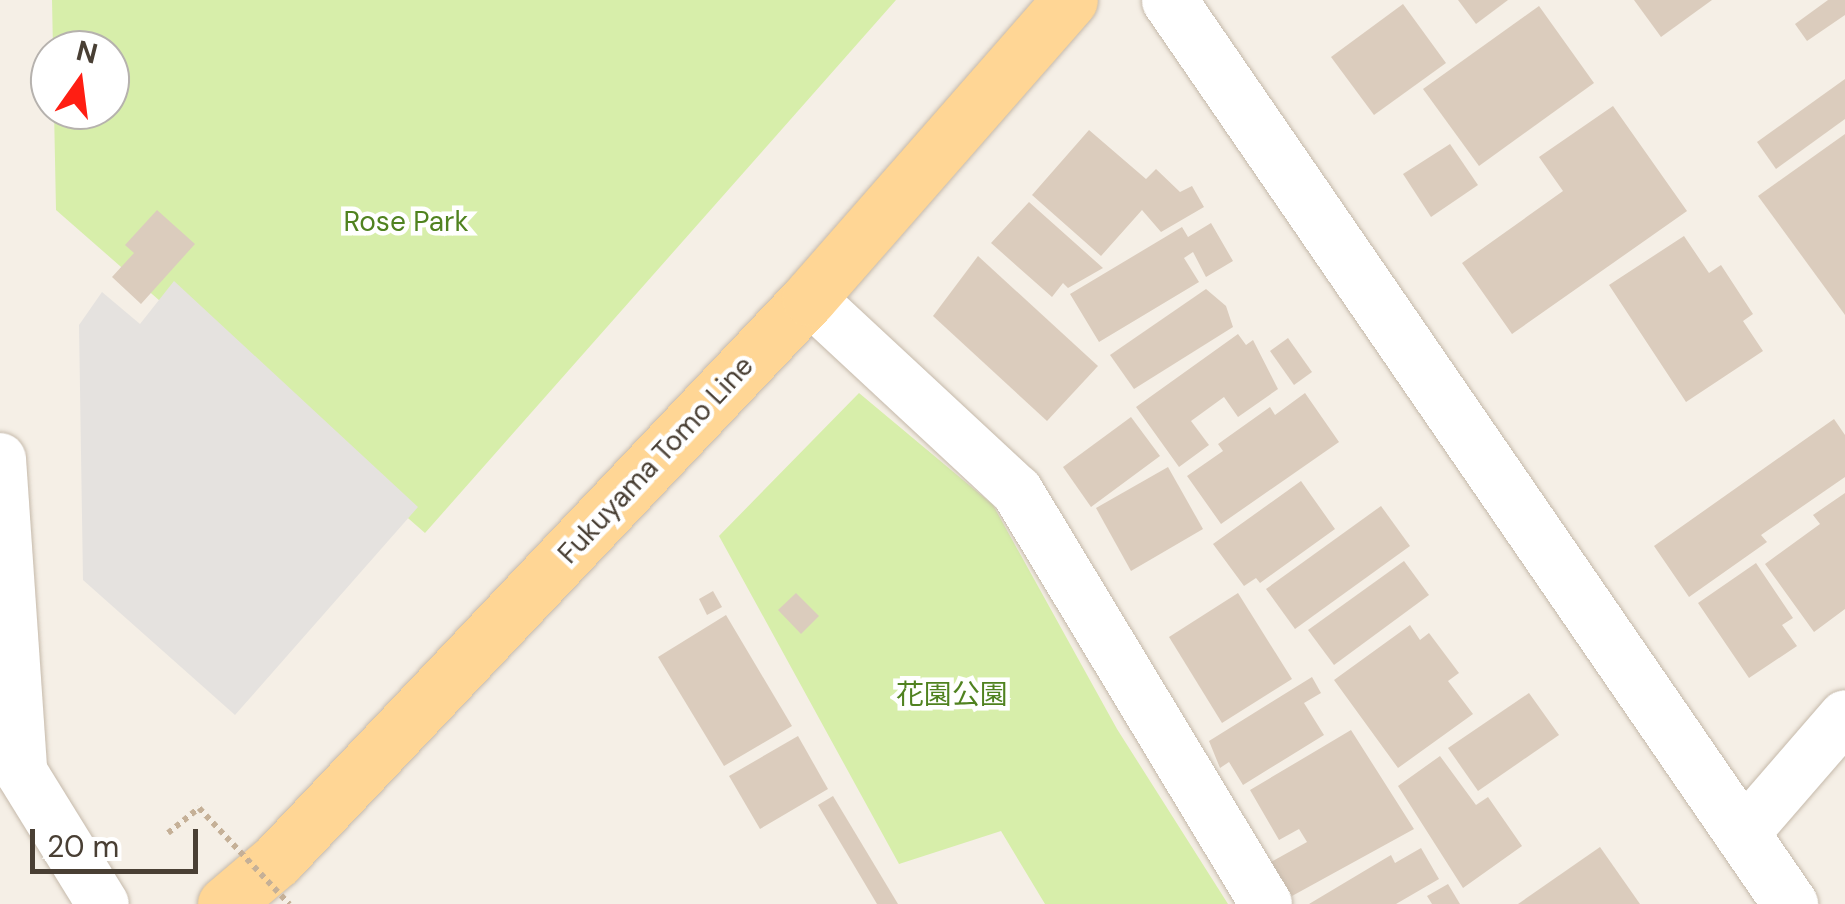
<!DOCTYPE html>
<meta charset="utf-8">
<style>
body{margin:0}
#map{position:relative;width:1845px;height:904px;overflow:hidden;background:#f5efe6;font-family:"DM Sans","Noto Sans JP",sans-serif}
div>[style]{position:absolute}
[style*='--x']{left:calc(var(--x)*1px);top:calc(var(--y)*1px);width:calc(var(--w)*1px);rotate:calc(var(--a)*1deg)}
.green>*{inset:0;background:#d7eeaa}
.parking>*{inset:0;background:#e5e2df}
.building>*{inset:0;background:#dbccbd}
.path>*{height:6px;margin-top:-3px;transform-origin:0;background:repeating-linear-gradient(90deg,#c5b097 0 5px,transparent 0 10px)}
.roads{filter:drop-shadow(0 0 2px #c5b9aa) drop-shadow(0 0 2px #c5b9aa)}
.minor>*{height:52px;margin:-26px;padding:0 26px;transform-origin:26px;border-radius:26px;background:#fff}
.tertiary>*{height:55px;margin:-27.5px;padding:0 27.5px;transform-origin:27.5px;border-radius:27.5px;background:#fff}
.primary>*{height:55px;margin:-27.5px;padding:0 27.5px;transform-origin:27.5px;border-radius:27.5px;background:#ffd695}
.path-bridge>*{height:6px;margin-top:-3px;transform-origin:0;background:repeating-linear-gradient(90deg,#c5b097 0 5px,transparent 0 10px)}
span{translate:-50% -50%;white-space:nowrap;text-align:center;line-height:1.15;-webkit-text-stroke:9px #fff;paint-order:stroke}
.park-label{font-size:28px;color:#508220}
.street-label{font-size:28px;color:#493f34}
.north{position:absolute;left:30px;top:30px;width:100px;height:100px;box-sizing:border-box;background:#fff;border:2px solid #b6b2ae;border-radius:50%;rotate:14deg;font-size:28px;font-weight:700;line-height:40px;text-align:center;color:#493f34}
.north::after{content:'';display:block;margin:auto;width:35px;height:45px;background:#ff1e13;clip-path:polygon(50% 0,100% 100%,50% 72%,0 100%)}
.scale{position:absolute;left:30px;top:829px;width:168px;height:45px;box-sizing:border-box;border:5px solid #493f34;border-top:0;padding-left:12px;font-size:30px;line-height:35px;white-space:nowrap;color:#493f34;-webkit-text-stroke:8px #fff;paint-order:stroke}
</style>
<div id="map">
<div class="green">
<i style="clip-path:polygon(52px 0,896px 0,425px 533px,56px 210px,54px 110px,110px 110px,110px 50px,53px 50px)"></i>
<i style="clip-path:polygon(859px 393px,993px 505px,1117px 729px,1228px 904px,1045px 904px,1001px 831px,899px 864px,719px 536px)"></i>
</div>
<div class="parking">
<i style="clip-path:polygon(174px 281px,418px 507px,235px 715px,83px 580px,79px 325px,102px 292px,140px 324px)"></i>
</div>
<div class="building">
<i style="clip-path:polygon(1458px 0,1508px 0,1476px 24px)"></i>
<i style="clip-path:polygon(1634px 0,1712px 0,1661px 37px)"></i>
<i style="clip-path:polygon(1828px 0,1845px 0,1845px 15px,1807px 41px,1795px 24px)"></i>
<i style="clip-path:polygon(1403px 4px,1446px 63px,1374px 115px,1331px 57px)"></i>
<i style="clip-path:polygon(1539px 6px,1594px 83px,1479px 166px,1423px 89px)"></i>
<i style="clip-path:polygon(1845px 79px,1845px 119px,1776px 169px,1757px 142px)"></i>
<i style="clip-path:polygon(1613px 106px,1687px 211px,1512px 334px,1462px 263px,1563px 191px,1539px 157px)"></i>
<i style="clip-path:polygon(1089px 130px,1146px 179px,1156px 169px,1180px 192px,1192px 186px,1204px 207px,1161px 232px,1142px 210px,1101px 256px,1032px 195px)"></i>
<i style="clip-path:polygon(1845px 134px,1845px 315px,1758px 196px)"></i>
<i style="clip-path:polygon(1450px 144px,1478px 185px,1431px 217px,1403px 174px)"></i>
<i style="clip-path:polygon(1029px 202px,1103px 268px,1068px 288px,1063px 283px,1052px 297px,991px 243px)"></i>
<i style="clip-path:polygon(157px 210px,195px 244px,141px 304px,112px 277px,134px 253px,125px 245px)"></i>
<i style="clip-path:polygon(1211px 223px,1233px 261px,1206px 277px,1193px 252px,1184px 258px,1199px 282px,1099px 342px,1070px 294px,1182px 227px,1188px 237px)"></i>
<i style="clip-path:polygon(1684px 236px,1709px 273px,1721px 265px,1753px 314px,1743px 321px,1763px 351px,1686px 402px,1609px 285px)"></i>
<i style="clip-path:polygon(978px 256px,1098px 366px,1047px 421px,933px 316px)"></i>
<i style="clip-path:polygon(1206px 289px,1226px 306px,1233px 327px,1134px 389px,1110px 355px)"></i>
<i style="clip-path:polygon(1238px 334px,1246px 345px,1253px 340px,1278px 389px,1238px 417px,1224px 397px,1191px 421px,1209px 445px,1179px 467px,1136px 407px)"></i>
<i style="clip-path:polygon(1288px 338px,1312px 372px,1294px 385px,1270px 351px)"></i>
<i style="clip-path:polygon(1305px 393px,1339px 442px,1221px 524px,1187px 476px,1223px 451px,1218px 444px,1270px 407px,1275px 415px)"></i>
<i style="clip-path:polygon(1131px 417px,1160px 456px,1091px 507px,1063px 467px)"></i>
<i style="clip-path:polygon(1834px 419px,1845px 435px,1845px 477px,1761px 535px,1767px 542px,1689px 597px,1654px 546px)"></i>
<i style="clip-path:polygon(1168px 467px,1203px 529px,1131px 571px,1096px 508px)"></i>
<i style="clip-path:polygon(1301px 481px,1335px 529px,1260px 583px,1256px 578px,1244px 586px,1213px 544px)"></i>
<i style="clip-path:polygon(1845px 493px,1845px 609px,1814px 632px,1765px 564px,1820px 524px,1813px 515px)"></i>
<i style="clip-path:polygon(1381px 506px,1410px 546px,1295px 629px,1266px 589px)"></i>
<i style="clip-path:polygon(1404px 561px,1429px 595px,1334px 665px,1308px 630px)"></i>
<i style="clip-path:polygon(1756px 563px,1793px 618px,1782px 625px,1797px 646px,1749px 678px,1698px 603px)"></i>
<i style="clip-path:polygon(713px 591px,722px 607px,707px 615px,699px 599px)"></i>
<i style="clip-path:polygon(796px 593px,819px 616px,801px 634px,778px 610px)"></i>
<i style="clip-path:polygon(1238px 593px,1292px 679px,1222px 723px,1169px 637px)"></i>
<i style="clip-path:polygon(726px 615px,792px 726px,724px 766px,658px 657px)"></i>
<i style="clip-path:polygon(1410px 625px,1420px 640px,1429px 633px,1459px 673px,1448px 681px,1473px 714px,1398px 768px,1334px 680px)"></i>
<i style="clip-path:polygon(1312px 677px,1321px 693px,1304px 703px,1324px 735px,1243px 785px,1229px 762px,1220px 768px,1209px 741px)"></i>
<i style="clip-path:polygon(1529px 693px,1559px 735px,1478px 791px,1448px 748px)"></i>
<i style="clip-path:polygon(1351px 730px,1414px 829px,1292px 896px,1271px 862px,1307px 842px,1299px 829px,1279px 840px,1250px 790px)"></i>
<i style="clip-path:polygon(798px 736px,828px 789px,760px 829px,729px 776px)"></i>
<i style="clip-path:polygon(1440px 756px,1476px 805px,1488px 797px,1522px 846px,1463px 888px,1398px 786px)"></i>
<i style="clip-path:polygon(833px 796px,898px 904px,877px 904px,818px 805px)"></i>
<i style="clip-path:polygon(1600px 847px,1640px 904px,1518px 904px)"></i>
<i style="clip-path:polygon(1421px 848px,1439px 879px,1396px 904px,1309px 904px,1391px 855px,1395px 863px)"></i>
<i style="clip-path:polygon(1448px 884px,1460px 904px,1432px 904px,1427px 896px)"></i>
</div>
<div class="path">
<i style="--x:168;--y:833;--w:40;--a:-39"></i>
</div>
<div class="roads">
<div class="minor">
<i style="--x:809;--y:298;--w:284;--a:42.9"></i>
<i style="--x:1017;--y:491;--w:482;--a:58.9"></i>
<i style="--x:0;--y:459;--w:313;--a:86.1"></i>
<i style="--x:4;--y:744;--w:188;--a:58.3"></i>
<i style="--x:1742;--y:835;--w:157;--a:-49.1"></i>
</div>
<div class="tertiary">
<i style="--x:1169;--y:0;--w:1097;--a:55.51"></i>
</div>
<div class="primary">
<i style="--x:225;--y:904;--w:68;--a:-40.2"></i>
<i style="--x:277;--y:860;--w:774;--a:-46.57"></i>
<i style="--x:809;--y:298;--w:396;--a:-48.8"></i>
</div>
</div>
<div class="path-bridge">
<i style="--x:199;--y:808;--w:132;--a:46.8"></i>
</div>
<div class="park-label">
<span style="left:406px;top:222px">Rose Park</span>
<span style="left:952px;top:695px">花園公園</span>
</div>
<div class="street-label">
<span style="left:656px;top:460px;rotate:-47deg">Fukuyama Tomo Line</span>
</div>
<div class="north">N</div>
<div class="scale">20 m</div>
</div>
